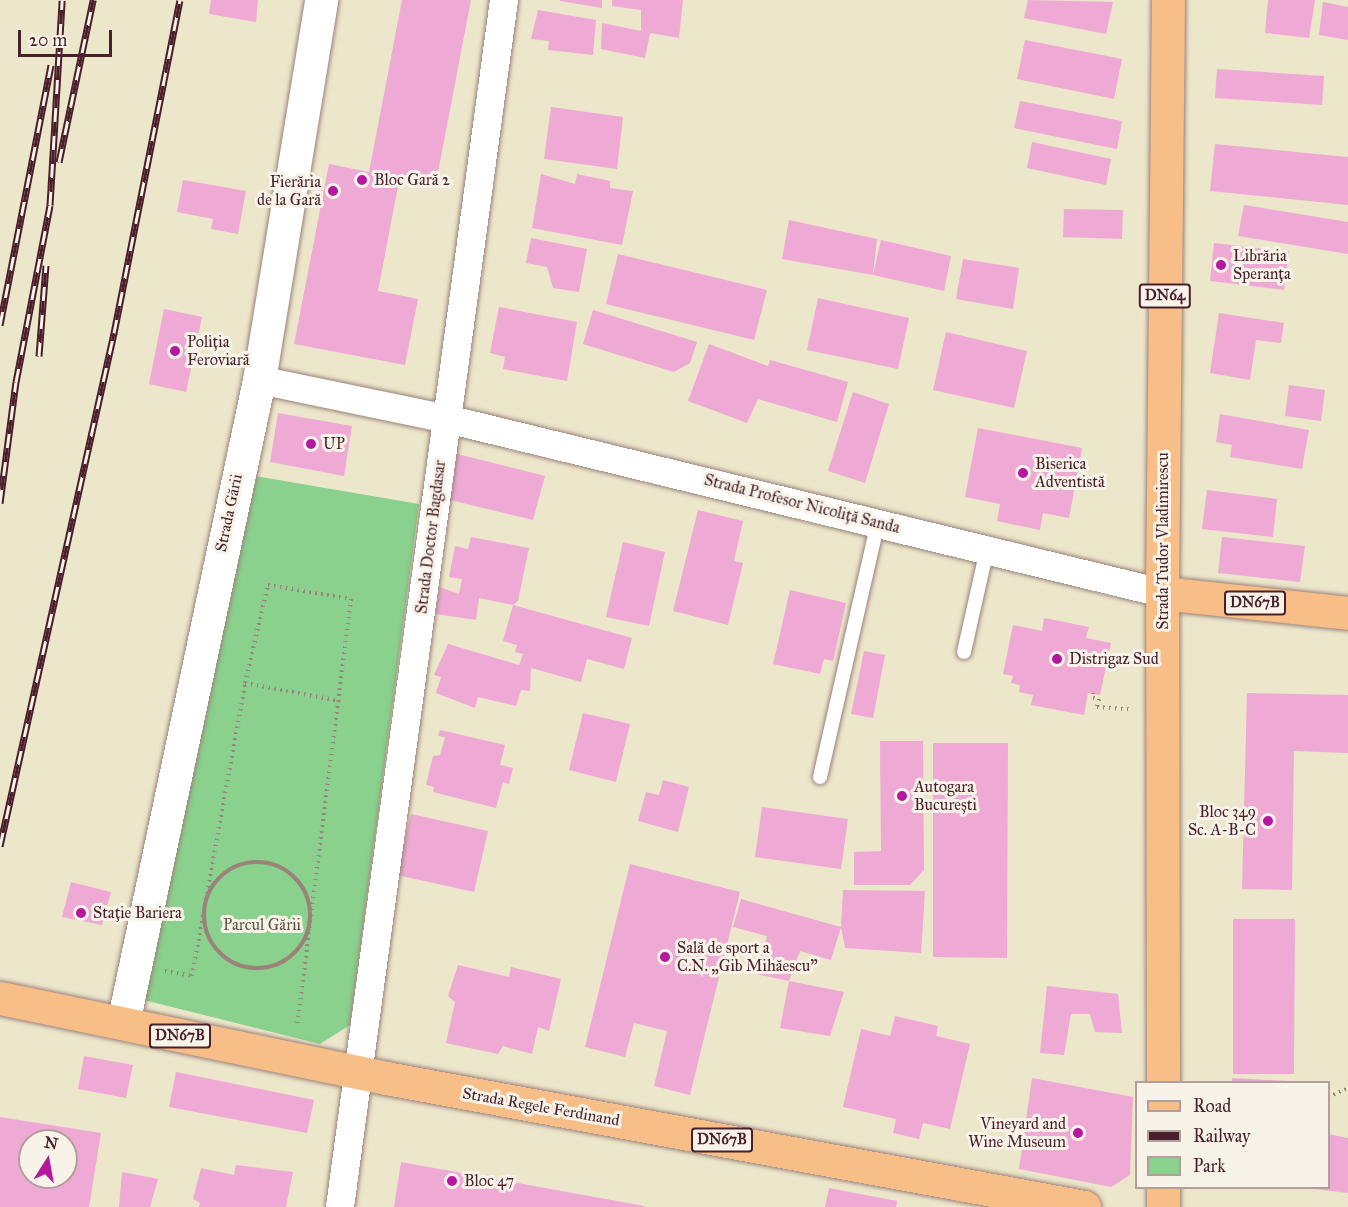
<!DOCTYPE html>
<meta charset="utf-8">
<style>
body{margin:0}
#map{position:relative;width:1348px;height:1207px;overflow:hidden;background:#ece6cb;font-family:"IM FELL Great Primer",serif}
div>[style]{position:absolute}
[style*='--x']{left:calc(var(--x)*1px);top:calc(var(--y)*1px);width:calc(var(--w)*1px);rotate:calc(var(--a)*1deg)}
.green>*{inset:0;background:#89d18c}
.building>*{inset:0;background:#eeaad5}
.path>*{height:4px;margin-top:-2px;transform-origin:0;background:repeating-linear-gradient(90deg,#9b827b 0 1.5px,transparent 0 6px)}
.path>.ring{margin:-2px;padding:0;box-sizing:content-box;background:none;border:4px solid #9b827b;border-radius:50%}
.roads{filter:drop-shadow(0 0 2px #9b827b) drop-shadow(0 0 2px #9b827b)}
.service>*{height:14px;margin:-7px;padding:0 7px;transform-origin:7px;border-radius:7px;background:#fff}
.minor>*{height:28px;margin:-14px;padding:0 14px;transform-origin:14px;border-radius:14px;background:#fff}
.tertiary>*{height:33px;margin:-16.5px;padding:0 16.5px;transform-origin:16.5px;border-radius:16.5px;background:#fff}
.primary>*{height:33px;margin:-16.5px;padding:0 16.5px;transform-origin:16.5px;border-radius:16.5px;background:#f7be88}
.rail>*{height:7px;margin-top:-3.5px;transform-origin:0;background:repeating-linear-gradient(90deg,#f7f3e8 0 14px,#4a1f2b 0 28px);box-sizing:border-box;border-block:2px solid #4a1f2b}
.dots>*{width:16px;height:16px;translate:-50% -50%;box-sizing:border-box;border:3px solid #f7f3e8;border-radius:50%}
span{translate:-50% -50%;white-space:nowrap;text-align:center;line-height:1.15;-webkit-text-stroke:6px #f7f3e8;paint-order:stroke}
.shield-label span{padding:2px 4px;background:#f7f3e8;border:2px solid;border-radius:4px;-webkit-text-stroke-width:0}
.shield-label{font-size:15px;color:#4a1f2b;font-weight:700}
.poi-label{font-size:16px;color:#4a1f2b}
.left{translate:0 -50%;text-align:left}
.right{translate:-100% -50%;text-align:right}
.street-label{font-size:16px;color:#4a1f2b}
.park-label{font-size:16px;color:#5d5448}
.legend{position:absolute;left:1135px;top:1081px;width:195px;height:108px;box-sizing:border-box;background:#f7f3e8;border:2px solid #b29e9c;margin:0;padding:8px 10px;list-style:none;font-size:18px;color:#4a1f2b}
.legend li{display:flex;align-items:center;gap:12px;height:30px}
.legend b{width:30px;border:2px solid #b29e9c}
.north{position:absolute;left:18px;top:1129px;width:60px;height:60px;box-sizing:border-box;background:#f7f3e8;border:2px solid #b29e9c;border-radius:50%;rotate:11deg;font-size:16px;font-weight:700;line-height:24px;text-align:center;color:#4a1f2b}
.north::after{content:'';display:block;margin:auto;width:21px;height:27px;background:#b5179e;clip-path:polygon(50% 0,100% 100%,50% 72%,0 100%)}
.scale{position:absolute;left:18px;top:30px;width:94px;height:27px;box-sizing:border-box;border:3px solid #4a1f2b;border-top:0;padding-left:8px;font-size:18px;line-height:21px;white-space:nowrap;color:#4a1f2b;-webkit-text-stroke:4px #f7f3e8;paint-order:stroke}
</style>
<div id="map">
<div class="green">
<i style="clip-path:polygon(255px 476px,419px 504px,350px 1025px,320px 1044px,144px 1000px)"></i>
</div>
<div class="building">
<i style="clip-path:polygon(211px 0,258px 0,256px 22px,209px 14px)"></i>
<i style="clip-path:polygon(402px 0,471px 0,436px 183px,400px 176px,378px 291px,418px 299px,405px 365px,294px 344px,329px 164px,369px 172px)"></i>
<i style="clip-path:polygon(560px 0,602px 0,602px 8px,560px 1px)"></i>
<i style="clip-path:polygon(612px 0,683px 0,679px 38px,650px 33px,645px 58px,601px 49px,602px 23px,641px 31px,641px 10px,612px 6px)"></i>
<i style="clip-path:polygon(1028px 0,1113px 2px,1106px 34px,1024px 18px)"></i>
<i style="clip-path:polygon(1268px 0,1315px 0,1309px 38px,1265px 33px)"></i>
<i style="clip-path:polygon(1323px 2px,1348px 7px,1348px 40px,1319px 35px)"></i>
<i style="clip-path:polygon(538px 10px,596px 20px,593px 55px,548px 50px,549px 41px,531px 39px)"></i>
<i style="clip-path:polygon(1025px 40px,1122px 59px,1114px 99px,1017px 79px)"></i>
<i style="clip-path:polygon(1217px 69px,1324px 76px,1322px 105px,1215px 98px)"></i>
<i style="clip-path:polygon(1020px 101px,1122px 121px,1117px 149px,1014px 128px)"></i>
<i style="clip-path:polygon(551px 107px,623px 117px,617px 169px,544px 159px)"></i>
<i style="clip-path:polygon(1032px 142px,1111px 159px,1106px 185px,1027px 168px)"></i>
<i style="clip-path:polygon(1215px 144px,1348px 157px,1348px 205px,1210px 191px)"></i>
<i style="clip-path:polygon(541px 174px,575px 184px,577px 174px,610px 181px,610px 188px,633px 191px,622px 245px,532px 228px)"></i>
<i style="clip-path:polygon(183px 180px,246px 191px,238px 234px,211px 229px,213px 219px,177px 212px)"></i>
<i style="clip-path:polygon(1244px 205px,1348px 222px,1348px 254px,1238px 236px)"></i>
<i style="clip-path:polygon(1064px 209px,1123px 210px,1122px 239px,1063px 237px)"></i>
<i style="clip-path:polygon(789px 220px,877px 239px,873px 275px,782px 259px)"></i>
<i style="clip-path:polygon(531px 238px,587px 249px,579px 292px,553px 288px,547px 267px,526px 263px)"></i>
<i style="clip-path:polygon(881px 240px,951px 256px,944px 291px,873px 275px)"></i>
<i style="clip-path:polygon(1214px 243px,1289px 252px,1284px 290px,1210px 281px)"></i>
<i style="clip-path:polygon(618px 254px,767px 290px,754px 340px,606px 304px)"></i>
<i style="clip-path:polygon(963px 259px,1019px 268px,1013px 309px,956px 299px)"></i>
<i style="clip-path:polygon(818px 298px,909px 318px,898px 369px,807px 350px)"></i>
<i style="clip-path:polygon(499px 307px,577px 322px,567px 381px,503px 369px,505px 357px,490px 353px)"></i>
<i style="clip-path:polygon(164px 309px,202px 317px,186px 392px,149px 384px)"></i>
<i style="clip-path:polygon(593px 310px,697px 342px,690px 363px,674px 372px,583px 344px)"></i>
<i style="clip-path:polygon(1219px 313px,1284px 323px,1281px 343px,1256px 340px,1250px 380px,1210px 373px)"></i>
<i style="clip-path:polygon(946px 332px,1027px 351px,1014px 408px,933px 390px)"></i>
<i style="clip-path:polygon(709px 344px,768px 366px,770px 360px,848px 382px,837px 422px,758px 399px,747px 423px,688px 401px)"></i>
<i style="clip-path:polygon(1289px 385px,1325px 390px,1321px 421px,1285px 416px)"></i>
<i style="clip-path:polygon(853px 392px,889px 404px,865px 483px,828px 471px)"></i>
<i style="clip-path:polygon(278px 413px,352px 426px,344px 476px,270px 462px)"></i>
<i style="clip-path:polygon(1220px 414px,1309px 430px,1302px 469px,1230px 457px,1232px 445px,1216px 442px)"></i>
<i style="clip-path:polygon(978px 428px,1082px 448px,1069px 518px,1043px 513px,1040px 530px,997px 521px,1000px 504px,965px 497px)"></i>
<i style="clip-path:polygon(457px 454px,545px 476px,533px 520px,446px 499px)"></i>
<i style="clip-path:polygon(1207px 490px,1277px 499px,1273px 537px,1202px 529px)"></i>
<i style="clip-path:polygon(698px 510px,743px 521px,734px 561px,743px 563px,728px 625px,673px 611px)"></i>
<i style="clip-path:polygon(471px 537px,529px 548px,518px 601px,513px 605px,479px 598px,476px 620px,436px 614px,440px 587px,459px 594px,462px 579px,449px 577px,455px 546px,468px 549px)"></i>
<i style="clip-path:polygon(1222px 537px,1305px 546px,1300px 582px,1218px 573px)"></i>
<i style="clip-path:polygon(623px 542px,665px 552px,649px 626px,606px 617px)"></i>
<i style="clip-path:polygon(790px 590px,846px 603px,833px 661px,824px 659px,820px 674px,773px 664px)"></i>
<i style="clip-path:polygon(513px 605px,632px 638px,624px 669px,587px 659px,581px 682px,531px 668px,530px 691px,521px 690px,516px 706px,478px 697px,475px 708px,436px 693px,441px 677px,434px 675px,448px 644px,519px 665px,523px 654px,515px 652px,517px 645px,503px 641px)"></i>
<i style="clip-path:polygon(1044px 618px,1089px 627px,1086px 638px,1111px 643px,1100px 695px,1088px 693px,1084px 715px,1031px 705px,1033px 695px,1019px 692px,1020px 685px,1011px 683px,1013px 676px,1003px 674px,1013px 625px,1042px 631px)"></i>
<i style="clip-path:polygon(864px 651px,885px 655px,873px 718px,851px 714px)"></i>
<i style="clip-path:polygon(1247px 693px,1348px 695px,1348px 753px,1294px 751px,1292px 890px,1242px 889px)"></i>
<i style="clip-path:polygon(583px 713px,630px 724px,616px 782px,569px 770px)"></i>
<i style="clip-path:polygon(440px 730px,505px 745px,500px 765px,513px 768px,509px 784px,503px 782px,496px 808px,433px 792px,434px 787px,426px 785px,433px 756px,440px 755px,445px 737px,438px 736px)"></i>
<i style="clip-path:polygon(880px 741px,923px 741px,924px 870px,910px 885px,854px 885px,854px 852px,881px 851px)"></i>
<i style="clip-path:polygon(933px 743px,1008px 743px,1007px 958px,933px 957px)"></i>
<i style="clip-path:polygon(663px 780px,689px 787px,678px 832px,638px 821px,646px 792px,659px 795px)"></i>
<i style="clip-path:polygon(762px 807px,848px 819px,841px 869px,755px 857px)"></i>
<i style="clip-path:polygon(411px 814px,488px 831px,474px 892px,397px 875px)"></i>
<i style="clip-path:polygon(630px 864px,740px 892px,690px 1095px,654px 1086px,667px 1031px,634px 1023px,625px 1057px,585px 1047px)"></i>
<i style="clip-path:polygon(71px 882px,111px 892px,102px 925px,62px 917px)"></i>
<i style="clip-path:polygon(843px 890px,925px 891px,921px 953px,845px 948px,841px 927px)"></i>
<i style="clip-path:polygon(741px 899px,841px 927px,831px 960px,800px 951px,789px 981px,756px 974px,767px 936px,733px 927px)"></i>
<i style="clip-path:polygon(1233px 919px,1295px 919px,1294px 1074px,1233px 1074px)"></i>
<i style="clip-path:polygon(458px 965px,509px 977px,511px 967px,561px 979px,549px 1031px,538px 1027px,532px 1054px,503px 1046px,498px 1054px,446px 1043px,455px 1002px,448px 996px)"></i>
<i style="clip-path:polygon(789px 981px,844px 992px,830px 1036px,780px 1028px)"></i>
<i style="clip-path:polygon(1047px 986px,1118px 994px,1122px 1033px,1095px 1032px,1090px 1014px,1071px 1014px,1064px 1055px,1040px 1053px)"></i>
<i style="clip-path:polygon(895px 1016px,938px 1026px,936px 1036px,970px 1044px,950px 1129px,923px 1123px,919px 1139px,893px 1133px,896px 1119px,843px 1107px,861px 1029px,890px 1036px)"></i>
<i style="clip-path:polygon(84px 1056px,133px 1065px,126px 1098px,78px 1089px)"></i>
<i style="clip-path:polygon(176px 1072px,314px 1100px,307px 1133px,169px 1107px)"></i>
<i style="clip-path:polygon(1032px 1078px,1133px 1097px,1130px 1175px,1111px 1187px,1019px 1169px)"></i>
<i style="clip-path:polygon(1232px 1078px,1288px 1081px,1288px 1082px,1232px 1082px)"></i>
<i style="clip-path:polygon(evenodd,0 1117px,101px 1133px,89px 1207px,0 1207px,0 1117px,30px 1141px,66px 1141px,66px 1177px,30px 1177px,30px 1141px)"></i>
<i style="clip-path:polygon(1328px 1134px,1348px 1138px,1348px 1193px,1314px 1189px,1328px 1188px)"></i>
<i style="clip-path:polygon(401px 1162px,644px 1206px,644px 1207px,394px 1207px)"></i>
<i style="clip-path:polygon(236px 1165px,293px 1172px,286px 1207px,199px 1207px,200px 1203px,193px 1199px,201px 1168px,234px 1175px)"></i>
<i style="clip-path:polygon(122px 1172px,158px 1179px,150px 1207px,119px 1207px)"></i>
<i style="clip-path:polygon(829px 1188px,897px 1201px,896px 1207px,825px 1207px)"></i>
</div>
<div class="path">
<i style="--x:245;--y:683;--w:97;--a:10.7"></i>
<i style="--x:1093;--y:693;--w:5;--a:90"></i>
<i style="--x:1093;--y:698;--w:6;--a:9"></i>
<i style="--x:1099;--y:699;--w:8;--a:104"></i>
<i style="--x:1097;--y:707;--w:32;--a:4"></i>
<i class="ring" style="left:204px;top:862px;width:102px;height:102px"></i>
<i style="--x:165;--y:971;--w:27;--a:10"></i>
<i style="--x:192;--y:976;--w:298;--a:-79.7"></i>
<i style="--x:245;--y:683;--w:101;--a:-76.8"></i>
<i style="--x:268;--y:585;--w:84;--a:9.6"></i>
<i style="--x:351;--y:599;--w:431;--a:97.2"></i>
<i style="--x:1328;--y:1097;--w:22;--a:-24"></i>
</div>
<div class="roads">
<div class="service">
<i style="--x:964;--y:652;--w:106;--a:-77.4"></i>
<i style="--x:820;--y:777;--w:262;--a:-77.2"></i>
</div>
<div class="minor">
<i style="--x:259;--y:380;--w:192;--a:11.7"></i>
<i style="--x:447;--y:419;--w:736;--a:13.68"></i>
<i style="--x:340;--y:1207;--w:1218;--a:-82.26"></i>
</div>
<div class="tertiary">
<i style="--x:123;--y:1023;--w:657;--a:-78.06"></i>
<i style="--x:259;--y:380;--w:385;--a:-80.7"></i>
</div>
<div class="primary">
<i style="--x:1162;--y:593;--w:187;--a:6.1"></i>
<i style="--x:0;--y:998;--w:394;--a:11.7"></i>
<i style="--x:386;--y:1078;--w:710;--a:10.47"></i>
<i style="--x:1163;--y:1082;--w:489;--a:-90.1"></i>
<i style="--x:1162;--y:593;--w:593;--a:-89.42"></i>
<i style="--x:1163;--y:1207;--w:19;--a:-90"></i>
</div>
</div>
<div class="rail">
<i style="--x:59;--y:162;--w:166;--a:-78.1"></i>
<i style="--x:0;--y:325;--w:265;--a:-78.9"></i>
<i style="--x:39;--y:356;--w:91;--a:-85.6"></i>
<i style="--x:0;--y:503;--w:122;--a:-82.5"></i>
<i style="--x:16;--y:382;--w:180;--a:-79.1"></i>
<i style="--x:50;--y:205;--w:205;--a:-86.6"></i>
<i style="--x:0;--y:846;--w:526;--a:-77.47"></i>
<i style="--x:114;--y:333;--w:339;--a:-78.8"></i>
</div>
<div class="dots">
<i style="left:362px;top:180px;background:#b5179e"></i>
<i style="left:333px;top:191px;background:#b5179e"></i>
<i style="left:1221px;top:265px;background:#b5179e"></i>
<i style="left:175px;top:351px;background:#b5179e"></i>
<i style="left:311px;top:444px;background:#b5179e"></i>
<i style="left:1023px;top:473px;background:#b5179e"></i>
<i style="left:1057px;top:659px;background:#b5179e"></i>
<i style="left:902px;top:796px;background:#b5179e"></i>
<i style="left:1268px;top:821px;background:#b5179e"></i>
<i style="left:81px;top:913px;background:#b5179e"></i>
<i style="left:665px;top:957px;background:#b5179e"></i>
<i style="left:1078px;top:1133px;background:#b5179e"></i>
<i style="left:452px;top:1181px;background:#b5179e"></i>
</div>
<div class="shield-label">
<span style="left:1165px;top:296px">DN64</span>
<span style="left:1255px;top:603px">DN67B</span>
<span style="left:180px;top:1036px">DN67B</span>
<span style="left:722px;top:1140px">DN67B</span>
</div>
<div class="poi-label">
<span class="left" style="left:374px;top:180px">Bloc Gară 2</span>
<span class="right" style="left:321px;top:191px">Fierăria<br>de la Gară</span>
<span class="left" style="left:1233px;top:265px">Librăria<br>Speranța</span>
<span class="left" style="left:187px;top:351px">Poliția<br>Feroviară</span>
<span class="left" style="left:323px;top:444px">UP</span>
<span class="left" style="left:1035px;top:473px">Biserica<br>Adventistă</span>
<span class="left" style="left:1069px;top:659px">Distrigaz Sud</span>
<span class="left" style="left:914px;top:796px">Autogara<br>București</span>
<span class="right" style="left:1256px;top:821px">Bloc 349<br>Sc. A-B-C</span>
<span class="left" style="left:93px;top:913px">Stație Bariera</span>
<span class="left" style="left:677px;top:957px">Sală de sport a<br>C.N. „Gib Mihăescu”</span>
<span class="right" style="left:1066px;top:1133px">Vineyard and<br>Wine Museum</span>
<span class="left" style="left:464px;top:1181px">Bloc 47</span>
</div>
<div class="street-label">
<span style="left:802px;top:504px;rotate:14deg">Strada Profesor Nicoliță Sanda</span>
<span style="left:229px;top:513px;rotate:-78deg">Strada Gării</span>
<span style="left:431px;top:537px;rotate:-83deg">Strada Doctor Bagdasar</span>
<span style="left:1163px;top:541px;rotate:-90deg">Strada Tudor Vladimirescu</span>
<span style="left:541px;top:1107px;rotate:10deg">Strada Regele Ferdinand</span>
</div>
<div class="park-label">
<span style="left:262px;top:925px">Parcul Gării</span>
</div>
<ul class="legend">
<li><b style="height:8px;background:#f7be88"></b>Road</li>
<li><b style="height:8px;background:#4a1f2b"></b>Railway</li>
<li><b style="height:16px;background:#89d18c"></b>Park</li>
</ul>
<div class="north">N</div>
<div class="scale">20 m</div>
</div>
